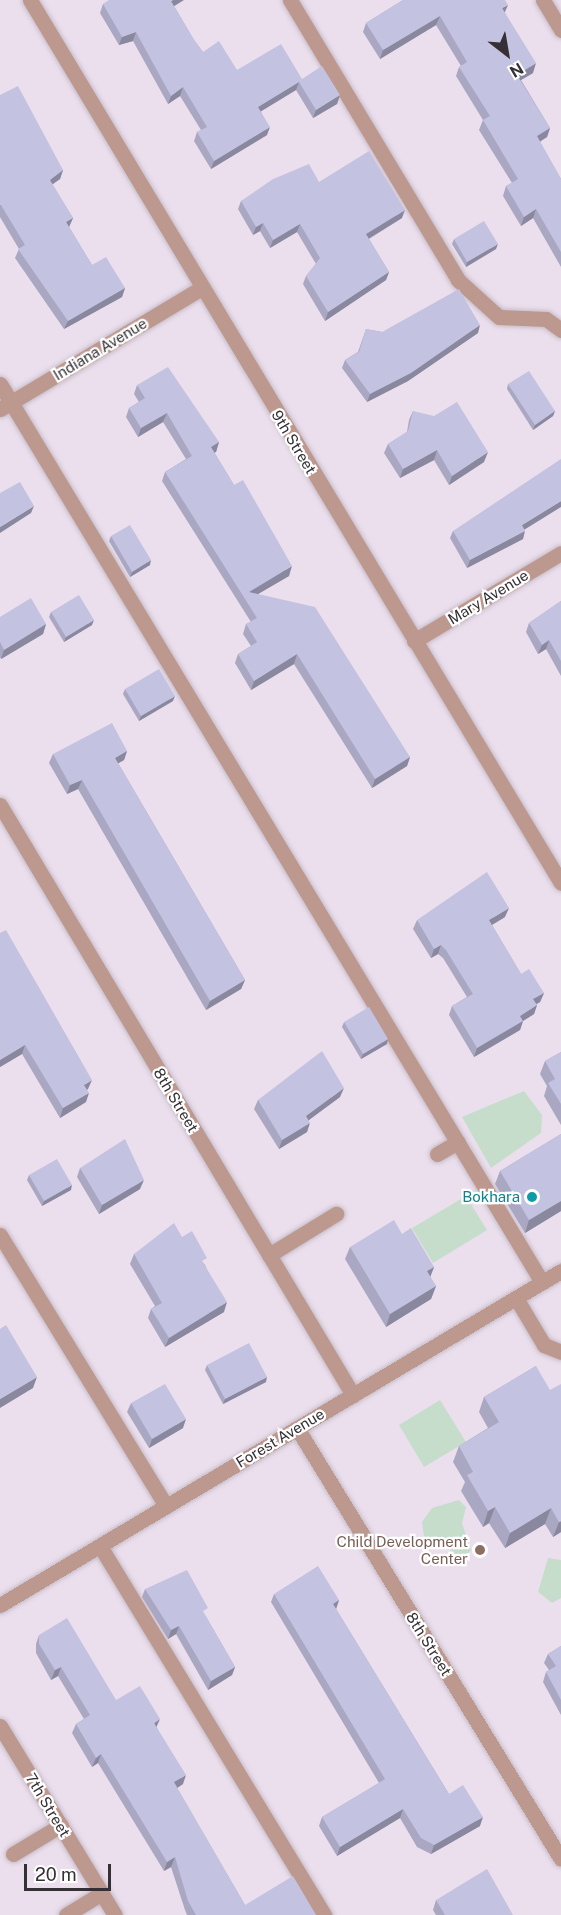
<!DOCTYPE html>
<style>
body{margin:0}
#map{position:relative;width:561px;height:1915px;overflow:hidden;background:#ebdfed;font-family:"Public Sans",sans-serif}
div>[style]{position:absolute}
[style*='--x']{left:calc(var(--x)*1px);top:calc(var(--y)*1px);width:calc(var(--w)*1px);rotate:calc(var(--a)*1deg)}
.green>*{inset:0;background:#c6ddcc}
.roads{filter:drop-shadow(0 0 2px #c7bcc8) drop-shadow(0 0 2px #c7bcc8)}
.minor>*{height:15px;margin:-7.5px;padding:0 7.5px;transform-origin:7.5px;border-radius:7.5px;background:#bd988e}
.wall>*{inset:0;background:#a9a7c2}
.shaded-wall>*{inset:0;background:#89889e}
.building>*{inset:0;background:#c4c2e1}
.dots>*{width:16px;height:16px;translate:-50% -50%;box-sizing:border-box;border:3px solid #fff;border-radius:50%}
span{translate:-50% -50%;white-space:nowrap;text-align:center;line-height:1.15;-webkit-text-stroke:4.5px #fff;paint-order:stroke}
.street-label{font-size:15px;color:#353036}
.culture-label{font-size:15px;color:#0d838f}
.right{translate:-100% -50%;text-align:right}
.education-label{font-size:15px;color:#785e54}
.north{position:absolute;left:477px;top:24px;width:60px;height:60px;-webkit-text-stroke:4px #fff;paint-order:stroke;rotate:149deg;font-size:16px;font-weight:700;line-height:24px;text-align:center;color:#353036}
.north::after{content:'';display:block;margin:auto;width:21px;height:27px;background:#353036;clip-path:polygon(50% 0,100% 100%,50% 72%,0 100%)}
.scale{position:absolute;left:24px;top:1864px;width:87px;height:27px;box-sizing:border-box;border:3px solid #353036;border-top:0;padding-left:8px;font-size:18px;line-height:21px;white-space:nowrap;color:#353036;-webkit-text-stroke:4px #fff;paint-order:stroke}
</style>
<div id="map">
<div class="green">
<i style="clip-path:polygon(524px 1091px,542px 1115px,541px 1133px,491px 1168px,462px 1117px)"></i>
<i style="clip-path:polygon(466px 1196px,487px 1230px,433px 1263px,412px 1228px)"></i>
<i style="clip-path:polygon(440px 1400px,466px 1442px,424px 1467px,399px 1425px)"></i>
<i style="clip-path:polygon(459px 1500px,466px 1507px,462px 1523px,471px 1550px,460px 1565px,448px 1545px,436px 1547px,424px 1537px,422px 1522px,432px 1508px)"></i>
<i style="clip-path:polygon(548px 1558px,561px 1560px,561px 1598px,552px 1603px,538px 1592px)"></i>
</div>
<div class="roads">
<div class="minor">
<i style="--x:30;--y:0;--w:1030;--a:58.98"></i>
<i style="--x:290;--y:0;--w:327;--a:59"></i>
<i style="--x:458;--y:280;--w:55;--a:42.1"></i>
<i style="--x:499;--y:317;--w:47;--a:2.4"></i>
<i style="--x:546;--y:319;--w:19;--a:36"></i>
<i style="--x:543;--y:0;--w:35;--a:59"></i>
<i style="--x:0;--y:384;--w:1049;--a:58.89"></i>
<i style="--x:0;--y:409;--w:235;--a:-31"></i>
<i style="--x:414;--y:641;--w:171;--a:-30.9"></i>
<i style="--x:0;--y:805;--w:688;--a:59.11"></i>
<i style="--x:437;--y:1154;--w:24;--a:-30"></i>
<i style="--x:0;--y:1235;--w:318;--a:58.5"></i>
<i style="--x:269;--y:1255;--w:79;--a:-31.5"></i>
<i style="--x:516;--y:1298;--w:55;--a:59.2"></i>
<i style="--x:544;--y:1345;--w:18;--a:22"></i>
<i style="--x:297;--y:1428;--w:505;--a:58.51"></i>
<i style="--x:100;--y:1546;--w:432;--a:58.7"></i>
<i style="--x:0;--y:1605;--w:653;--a:-30.77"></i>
<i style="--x:0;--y:1726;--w:221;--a:58.7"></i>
<i style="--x:13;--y:1854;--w:56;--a:-31.1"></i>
<i style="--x:66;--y:1915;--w:42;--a:-31.4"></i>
</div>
</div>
<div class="wall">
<i style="clip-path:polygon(403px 0,505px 13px,533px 73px,521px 80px,550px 128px,547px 137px,540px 142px,561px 179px,561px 267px,533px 218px,521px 226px,503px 196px,506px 186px,512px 183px,479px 130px,483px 120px,456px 76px,459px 67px,461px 66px,436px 25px,380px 59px,363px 32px,366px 23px)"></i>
<i style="clip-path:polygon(103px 4px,174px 6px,194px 40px,203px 52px,237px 70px,302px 79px,340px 95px,337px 104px,313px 118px,296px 90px,261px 111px,267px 135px,211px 169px,194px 141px,197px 132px,201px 130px,180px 96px,168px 104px,133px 41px,119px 45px,100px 13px)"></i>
<i style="clip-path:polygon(0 95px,63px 170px,60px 179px,52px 184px,73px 218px,69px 227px,92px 265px,125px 288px,122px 297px,64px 329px,15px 258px,19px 249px,0 217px)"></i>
<i style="clip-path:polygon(319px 182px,402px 218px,369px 239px,389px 272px,386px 280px,325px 321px,303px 284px,306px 276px,316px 264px,297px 232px,270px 248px,260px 231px,253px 235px,238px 209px,241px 201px)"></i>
<i style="clip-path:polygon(454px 239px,496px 249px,466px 267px,452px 244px)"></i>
<i style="clip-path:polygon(366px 329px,382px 332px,478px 333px,408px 381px,367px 402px,342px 368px,345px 360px,358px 352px)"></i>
<i style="clip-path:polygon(508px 384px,555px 411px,553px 416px,533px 430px,507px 389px)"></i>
<i style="clip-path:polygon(137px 385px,219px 442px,216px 452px,214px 452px,289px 576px,258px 594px,410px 757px,407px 766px,372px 788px,294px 664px,251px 690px,235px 663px,238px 654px,251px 646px,243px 634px,246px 624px,251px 622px,162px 481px,165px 472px,186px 459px,163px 422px,138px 437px,126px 417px,129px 408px,139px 402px,134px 394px)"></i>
<i style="clip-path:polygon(413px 411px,484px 462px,449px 485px,434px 460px,400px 478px,384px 453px,388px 444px,407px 432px,409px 420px)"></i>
<i style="clip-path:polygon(524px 530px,523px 539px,467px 568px,450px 538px,453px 531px)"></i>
<i style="clip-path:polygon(111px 536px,150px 565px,130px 577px,109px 541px)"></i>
<i style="clip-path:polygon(561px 601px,561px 676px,546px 649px,538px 654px,526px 632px,529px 623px)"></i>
<i style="clip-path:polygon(51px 612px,92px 625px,64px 642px,49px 617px)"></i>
<i style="clip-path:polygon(0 617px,46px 624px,43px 634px,1px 659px,0 657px)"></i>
<i style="clip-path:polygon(125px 689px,173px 701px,139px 721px,123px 694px)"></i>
<i style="clip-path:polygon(127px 751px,124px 760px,118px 763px,245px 980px,241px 989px,206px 1010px,78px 789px,67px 794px,49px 763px,53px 754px)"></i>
<i style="clip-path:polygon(505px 917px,492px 925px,521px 974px,544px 993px,540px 1002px,536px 1004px,537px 1005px,534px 1014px,523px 1021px,520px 1030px,474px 1057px,449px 1015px,452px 1006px,467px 997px,443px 958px,438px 954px,431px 958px,413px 929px,417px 920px)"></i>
<i style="clip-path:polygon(0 933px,88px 1089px,87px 1090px,86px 1102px,60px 1118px,22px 1054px,0 1067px)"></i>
<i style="clip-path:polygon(344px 1022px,387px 1044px,361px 1059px,342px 1027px)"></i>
<i style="clip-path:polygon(561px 1052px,561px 1125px,544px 1096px,547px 1086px,540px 1074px,545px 1061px)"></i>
<i style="clip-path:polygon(340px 1097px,309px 1120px,307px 1132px,279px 1149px,254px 1109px,258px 1100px)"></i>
<i style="clip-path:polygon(561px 1134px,561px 1211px,525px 1233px,495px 1184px,500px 1171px)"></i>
<i style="clip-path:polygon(80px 1168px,140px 1189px,99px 1214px,77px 1177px)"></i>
<i style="clip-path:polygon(29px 1175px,71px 1190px,42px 1206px,27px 1180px)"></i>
<i style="clip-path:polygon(402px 1234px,434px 1267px,430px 1277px,436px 1286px,431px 1299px,386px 1327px,345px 1259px,350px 1247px)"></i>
<i style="clip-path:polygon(182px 1237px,205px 1265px,224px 1312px,165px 1347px,148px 1318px,151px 1309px,155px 1306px,130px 1264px,134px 1254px)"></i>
<i style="clip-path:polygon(207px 1365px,266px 1382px,223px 1404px,205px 1370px)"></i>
<i style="clip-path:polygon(536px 1366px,561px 1532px,553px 1537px,545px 1524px,505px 1548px,489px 1523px,483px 1527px,461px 1491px,465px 1482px,453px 1462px,459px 1446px,488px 1428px,479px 1412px,484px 1397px)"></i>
<i style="clip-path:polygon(131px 1403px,183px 1428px,149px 1448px,127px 1412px)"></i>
<i style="clip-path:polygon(145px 1589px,205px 1615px,235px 1667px,232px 1675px,208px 1690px,176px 1634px,168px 1639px,142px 1597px)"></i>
<i style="clip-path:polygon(274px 1594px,339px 1600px,336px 1609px,449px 1794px,480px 1826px,431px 1854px,417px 1847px,400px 1818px,337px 1856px,319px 1826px,322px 1817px,379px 1783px,271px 1602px)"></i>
<i style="clip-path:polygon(39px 1635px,116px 1700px,157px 1728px,183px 1784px,177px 1788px,245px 1905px,316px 1915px,187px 1915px,185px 1910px,171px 1867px,164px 1871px,98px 1763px,92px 1767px,72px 1733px,76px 1724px,84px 1719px,58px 1676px,51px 1680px,36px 1653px,36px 1644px)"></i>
<i style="clip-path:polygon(561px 1646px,561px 1715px,543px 1682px,546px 1672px,549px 1670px,544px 1663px,548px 1654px)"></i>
<i style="clip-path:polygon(436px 1900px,513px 1915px,436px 1915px,433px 1910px)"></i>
</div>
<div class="shaded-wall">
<i style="clip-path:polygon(173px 0,184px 0,168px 10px,171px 1px)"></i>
<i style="clip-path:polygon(508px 5px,504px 14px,502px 8px)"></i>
<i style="clip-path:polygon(440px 16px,436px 25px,380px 59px,383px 50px)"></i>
<i style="clip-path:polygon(136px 32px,133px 41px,119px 45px,122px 37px)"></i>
<i style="clip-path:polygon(536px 63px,533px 73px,514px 84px,517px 75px)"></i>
<i style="clip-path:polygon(299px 82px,296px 90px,255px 115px,258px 107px)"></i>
<i style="clip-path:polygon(183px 87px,180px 96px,168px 104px,171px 96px)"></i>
<i style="clip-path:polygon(340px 95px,337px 104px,313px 118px,316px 110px)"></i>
<i style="clip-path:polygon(270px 127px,267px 135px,211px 169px,214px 161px)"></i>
<i style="clip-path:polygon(550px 128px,547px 137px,533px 145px,537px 136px)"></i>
<i style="clip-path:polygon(63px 170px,60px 179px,46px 189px,50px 180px)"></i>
<i style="clip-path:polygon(536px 209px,533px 218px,521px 226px,524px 217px)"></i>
<i style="clip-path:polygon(405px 210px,402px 218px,363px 242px,366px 234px)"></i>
<i style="clip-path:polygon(73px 218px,69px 227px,66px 222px)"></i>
<i style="clip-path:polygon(263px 223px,260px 231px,253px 235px,256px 227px)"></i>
<i style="clip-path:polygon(300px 224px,297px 232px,270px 248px,273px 240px)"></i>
<i style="clip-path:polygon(498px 244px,496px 249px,466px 267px,467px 262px)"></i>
<i style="clip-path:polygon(389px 272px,386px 280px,325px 321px,328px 312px)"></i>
<i style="clip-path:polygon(125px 288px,122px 297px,64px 329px,68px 321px)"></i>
<i style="clip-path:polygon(480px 325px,478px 333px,408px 381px,367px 402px,370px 394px)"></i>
<i style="clip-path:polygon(555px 411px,553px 416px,533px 430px,535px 425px)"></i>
<i style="clip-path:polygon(167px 413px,163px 422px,138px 437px,141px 428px)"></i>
<i style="clip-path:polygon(219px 442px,216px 452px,208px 456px,211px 447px)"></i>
<i style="clip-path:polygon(437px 450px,434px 460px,400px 478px,403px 469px)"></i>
<i style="clip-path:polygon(488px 452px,484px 462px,449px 485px,452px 476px)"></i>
<i style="clip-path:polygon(561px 501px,561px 507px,519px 533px,522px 525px)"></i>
<i style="clip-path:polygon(34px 506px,31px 513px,0 533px,0 527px)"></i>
<i style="clip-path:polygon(525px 531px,523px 539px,467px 568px,470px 560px)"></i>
<i style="clip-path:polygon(151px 560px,150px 565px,130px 577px,132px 572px)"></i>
<i style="clip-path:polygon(292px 566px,289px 576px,246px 601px,249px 592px)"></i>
<i style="clip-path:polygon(94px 620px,92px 625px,64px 642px,66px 637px)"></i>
<i style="clip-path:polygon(46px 624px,43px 634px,1px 659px,4px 650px)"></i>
<i style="clip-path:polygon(549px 640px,546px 649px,538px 654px,542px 645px)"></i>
<i style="clip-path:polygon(297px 654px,294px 664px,251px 690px,254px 681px)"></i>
<i style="clip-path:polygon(175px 696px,173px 701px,139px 721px,141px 716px)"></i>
<i style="clip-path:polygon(127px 751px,124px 760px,112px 767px,115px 758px)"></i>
<i style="clip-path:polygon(410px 757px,407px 766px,372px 788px,375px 779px)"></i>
<i style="clip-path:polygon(82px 780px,78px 789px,67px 794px,70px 785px)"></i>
<i style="clip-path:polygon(509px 908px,505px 917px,485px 929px,489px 920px)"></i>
<i style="clip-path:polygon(441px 945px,438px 954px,431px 958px,434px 949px)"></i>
<i style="clip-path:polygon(245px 980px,241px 989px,206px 1010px,210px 1001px)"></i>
<i style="clip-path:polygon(544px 993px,540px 1002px,530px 1008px,533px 999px)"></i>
<i style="clip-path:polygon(537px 1005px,534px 1014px,523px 1021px,520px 1030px,474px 1057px,477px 1048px,520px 1016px)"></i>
<i style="clip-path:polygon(388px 1039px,387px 1044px,361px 1059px,363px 1054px)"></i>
<i style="clip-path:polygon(25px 1045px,22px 1054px,0 1067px,0 1060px)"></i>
<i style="clip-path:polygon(92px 1080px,88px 1089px,81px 1094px,84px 1085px)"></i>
<i style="clip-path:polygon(344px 1088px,340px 1097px,302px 1125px,306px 1116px)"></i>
<i style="clip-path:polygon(89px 1093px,86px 1102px,60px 1118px,63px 1108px)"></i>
<i style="clip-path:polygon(310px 1123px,307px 1132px,279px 1149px,282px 1140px)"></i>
<i style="clip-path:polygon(144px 1180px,140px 1189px,99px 1214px,102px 1205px)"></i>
<i style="clip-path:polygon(72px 1185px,71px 1190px,42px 1206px,44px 1201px)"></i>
<i style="clip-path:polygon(561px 1201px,561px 1211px,525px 1233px,529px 1220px)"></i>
<i style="clip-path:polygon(434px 1267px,429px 1280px,427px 1271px)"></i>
<i style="clip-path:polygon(436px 1286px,431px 1299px,386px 1327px,390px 1314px)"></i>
<i style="clip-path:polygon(227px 1302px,224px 1312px,165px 1347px,169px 1338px)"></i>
<i style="clip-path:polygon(37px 1377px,33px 1388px,0 1408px,0 1399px)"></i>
<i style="clip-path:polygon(267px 1377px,266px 1382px,223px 1404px,225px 1399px)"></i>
<i style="clip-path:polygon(186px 1419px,183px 1428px,149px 1448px,152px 1439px)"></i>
<i style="clip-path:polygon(495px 1507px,489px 1523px,483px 1527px,488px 1511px)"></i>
<i style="clip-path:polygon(551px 1508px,545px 1524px,505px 1548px,510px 1533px)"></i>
<i style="clip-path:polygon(561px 1521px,561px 1532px,553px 1537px,559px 1522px)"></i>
<i style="clip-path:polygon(339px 1600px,336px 1609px,333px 1604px)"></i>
<i style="clip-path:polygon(179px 1626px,176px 1634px,168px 1639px,171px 1630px)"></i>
<i style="clip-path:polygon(61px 1667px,58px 1676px,51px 1680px,55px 1670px)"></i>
<i style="clip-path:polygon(235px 1667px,232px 1675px,208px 1690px,211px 1681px)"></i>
<i style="clip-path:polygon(160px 1719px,156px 1728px,154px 1723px)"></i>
<i style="clip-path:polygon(101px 1754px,98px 1763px,92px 1767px,96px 1758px)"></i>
<i style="clip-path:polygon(186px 1775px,183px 1784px,171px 1792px,174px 1782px)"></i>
<i style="clip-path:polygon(403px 1809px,400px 1818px,337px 1856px,340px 1847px)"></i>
<i style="clip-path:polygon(483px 1817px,480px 1826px,431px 1854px,434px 1845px)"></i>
<i style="clip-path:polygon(175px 1857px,171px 1867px,164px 1871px,167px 1862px)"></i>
</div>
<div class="building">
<i style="clip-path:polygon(109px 0,173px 0,171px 1px,194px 40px,203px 52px,219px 41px,237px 70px,281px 44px,302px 79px,322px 66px,340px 95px,316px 110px,299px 82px,258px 107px,270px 127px,214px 161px,197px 132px,207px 127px,183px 87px,171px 96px,136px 32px,122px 37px,103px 4px)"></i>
<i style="clip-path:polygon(403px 0,505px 0,508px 5px,502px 8px,536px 63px,517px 75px,550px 128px,537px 136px,561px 179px,561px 252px,536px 209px,524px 217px,506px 186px,518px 179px,483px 120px,490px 116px,459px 67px,467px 62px,440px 16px,383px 50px,366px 23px)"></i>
<i style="clip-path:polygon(18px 86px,63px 170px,50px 180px,73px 218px,66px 222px,92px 265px,106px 257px,125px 288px,68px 321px,18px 249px,25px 245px,1px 205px,0 205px,0 95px)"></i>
<i style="clip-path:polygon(369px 151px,405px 210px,366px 234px,389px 272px,328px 312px,306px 276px,320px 258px,300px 224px,273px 240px,263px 223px,256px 227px,241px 201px,273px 179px,309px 164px,319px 182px)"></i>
<i style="clip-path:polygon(484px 221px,498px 244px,467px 262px,454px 239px)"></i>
<i style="clip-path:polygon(459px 289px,480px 325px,411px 373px,370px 394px,345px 360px,359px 352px,366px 329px,382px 332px)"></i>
<i style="clip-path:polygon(168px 367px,219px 442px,211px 447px,234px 485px,243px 480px,292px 566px,249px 592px,315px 607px,410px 757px,375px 779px,297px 654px,254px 681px,238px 654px,257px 642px,246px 624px,257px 618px,165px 472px,192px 456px,167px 413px,141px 428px,129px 408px,145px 398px,137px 385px)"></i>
<i style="clip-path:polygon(529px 371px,555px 411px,535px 425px,508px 384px)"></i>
<i style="clip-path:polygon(457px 402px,488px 452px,452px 476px,437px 450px,403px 469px,388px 444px,408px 431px,413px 411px,434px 416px)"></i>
<i style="clip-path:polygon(561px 459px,561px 501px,522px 525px,525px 531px,470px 560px,453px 531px)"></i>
<i style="clip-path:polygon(20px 482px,34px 506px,0 527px,0 493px)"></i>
<i style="clip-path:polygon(130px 525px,151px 560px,132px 572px,111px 536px)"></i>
<i style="clip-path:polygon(79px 595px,94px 620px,66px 637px,51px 612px)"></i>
<i style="clip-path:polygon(31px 598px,46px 624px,4px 650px,0 642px,0 617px)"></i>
<i style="clip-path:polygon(561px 601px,561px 661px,549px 640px,542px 645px,529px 623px)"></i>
<i style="clip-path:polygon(159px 669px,175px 696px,141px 716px,125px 689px)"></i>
<i style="clip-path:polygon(112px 723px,127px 751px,115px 758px,245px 980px,210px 1001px,82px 780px,70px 785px,53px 754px)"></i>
<i style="clip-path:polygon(487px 872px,509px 908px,489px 920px,521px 974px,529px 969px,544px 993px,533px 999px,537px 1005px,520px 1016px,523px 1021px,477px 1048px,452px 1006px,473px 994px,446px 950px,441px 945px,434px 949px,417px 920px)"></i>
<i style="clip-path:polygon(6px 930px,92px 1080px,84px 1085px,89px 1093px,63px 1108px,25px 1045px,0 1060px,0 933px)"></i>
<i style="clip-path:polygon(369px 1007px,388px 1039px,363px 1054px,344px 1022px)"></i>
<i style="clip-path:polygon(322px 1051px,344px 1088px,306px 1116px,310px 1123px,282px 1140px,258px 1100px)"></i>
<i style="clip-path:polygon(561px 1052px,561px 1104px,548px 1083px,555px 1079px,545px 1061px)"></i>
<i style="clip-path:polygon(561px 1134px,561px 1201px,529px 1220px,500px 1171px)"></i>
<i style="clip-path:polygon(125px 1139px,144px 1180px,102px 1205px,80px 1168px)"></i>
<i style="clip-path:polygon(57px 1159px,72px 1185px,44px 1201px,29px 1175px)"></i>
<i style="clip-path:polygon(394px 1220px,402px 1234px,411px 1228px,434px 1267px,427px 1271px,436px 1286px,390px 1314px,350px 1247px)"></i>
<i style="clip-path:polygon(174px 1223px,182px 1237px,192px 1231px,207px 1258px,202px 1261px,227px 1302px,169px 1338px,151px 1309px,162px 1303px,134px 1254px)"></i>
<i style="clip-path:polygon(6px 1325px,37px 1377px,0 1399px,0 1329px)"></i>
<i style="clip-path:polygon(249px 1343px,267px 1377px,225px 1399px,207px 1365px)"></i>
<i style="clip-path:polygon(536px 1366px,550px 1390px,561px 1384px,561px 1521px,559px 1522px,551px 1508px,510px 1533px,495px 1507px,488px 1511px,467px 1475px,473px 1472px,459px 1446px,499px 1422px,484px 1397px)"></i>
<i style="clip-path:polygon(165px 1384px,186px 1419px,152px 1439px,131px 1403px)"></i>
<i style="clip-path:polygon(318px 1566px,339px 1600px,333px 1604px,449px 1794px,463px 1785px,483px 1817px,434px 1845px,421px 1838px,403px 1809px,340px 1847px,322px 1817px,385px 1779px,274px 1594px)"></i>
<i style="clip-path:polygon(187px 1570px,208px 1608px,203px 1611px,235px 1667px,211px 1681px,179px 1626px,171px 1630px,145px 1589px)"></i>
<i style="clip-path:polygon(67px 1618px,116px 1700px,140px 1686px,160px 1719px,154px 1723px,186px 1775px,174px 1782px,245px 1905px,293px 1876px,316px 1915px,196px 1915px,188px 1901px,175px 1857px,167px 1862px,101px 1754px,96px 1758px,76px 1724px,90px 1715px,61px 1667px,55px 1670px,39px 1644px,39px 1635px)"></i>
<i style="clip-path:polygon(561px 1646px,561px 1700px,546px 1672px,556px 1666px,548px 1654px)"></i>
<i style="clip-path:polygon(487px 1869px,513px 1915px,445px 1915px,436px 1900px)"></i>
</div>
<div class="dots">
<i style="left:532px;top:1197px;background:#0f9aa8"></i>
<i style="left:480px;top:1550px;background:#8d6e63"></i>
</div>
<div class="street-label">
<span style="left:100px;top:349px;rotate:-31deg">Indiana Avenue</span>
<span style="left:294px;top:442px;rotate:59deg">9th Street</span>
<span style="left:488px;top:597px;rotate:-31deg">Mary Avenue</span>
<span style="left:176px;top:1100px;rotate:59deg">8th Street</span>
<span style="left:280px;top:1438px;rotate:-31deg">Forest Avenue</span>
<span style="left:429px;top:1644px;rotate:58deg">8th Street</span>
<span style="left:48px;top:1805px;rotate:59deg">7th Street</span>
</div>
<div class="culture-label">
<span class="right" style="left:520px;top:1197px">Bokhara</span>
</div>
<div class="education-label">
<span class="right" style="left:468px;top:1550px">Child Development<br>Center</span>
</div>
<div class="north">N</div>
<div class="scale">20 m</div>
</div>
